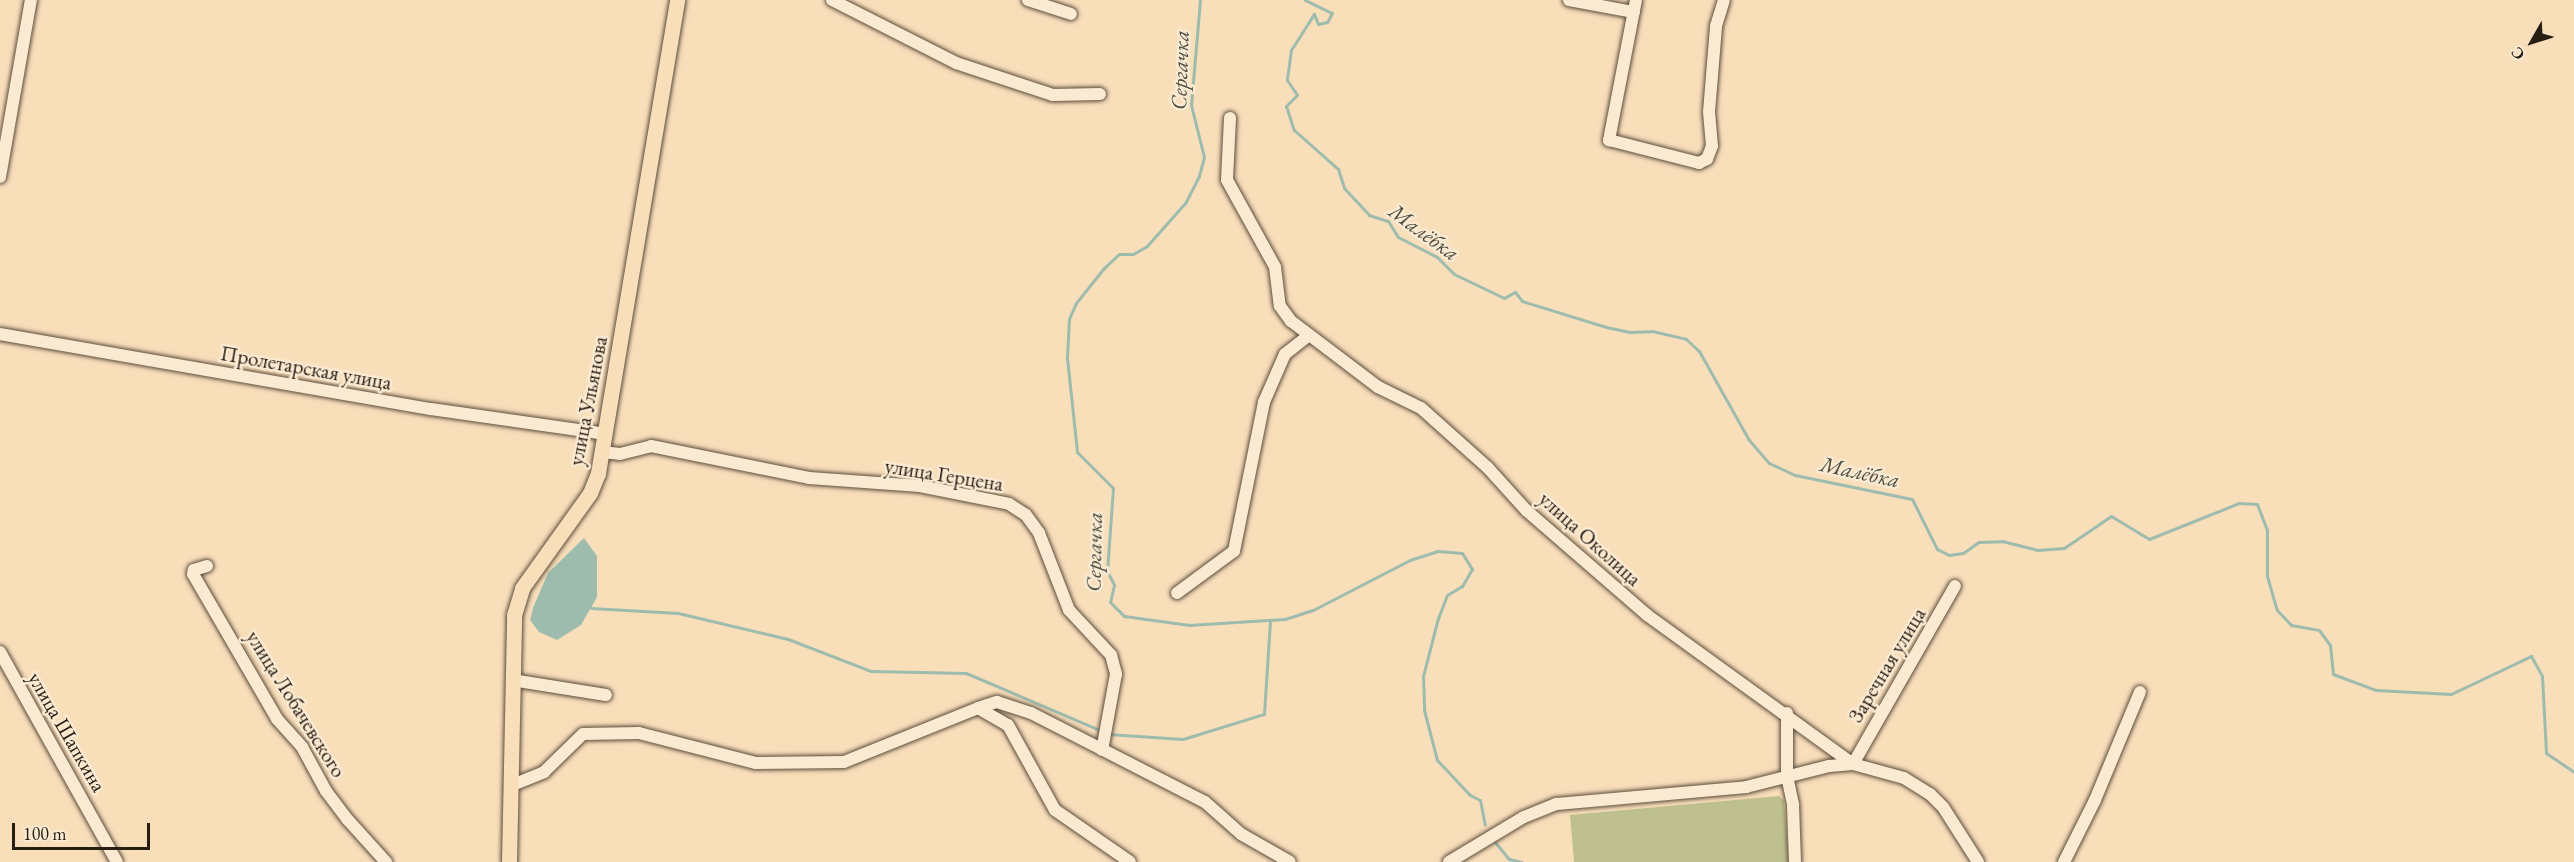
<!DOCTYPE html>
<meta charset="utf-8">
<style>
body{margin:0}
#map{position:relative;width:2574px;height:862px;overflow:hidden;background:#f9deba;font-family:"EB Garamond",serif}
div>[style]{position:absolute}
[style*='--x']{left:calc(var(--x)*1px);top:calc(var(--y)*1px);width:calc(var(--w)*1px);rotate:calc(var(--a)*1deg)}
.green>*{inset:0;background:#bec18f}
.water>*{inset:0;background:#9ebcae}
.stream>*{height:3px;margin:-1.5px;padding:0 1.5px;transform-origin:1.5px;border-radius:1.5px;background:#9ebcae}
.roads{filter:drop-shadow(0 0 2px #5c4d3d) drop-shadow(0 0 2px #5c4d3d)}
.minor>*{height:12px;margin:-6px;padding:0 6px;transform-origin:6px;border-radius:6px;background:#fbead2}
.major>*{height:15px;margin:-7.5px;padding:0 7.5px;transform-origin:7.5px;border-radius:7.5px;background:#f9deba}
span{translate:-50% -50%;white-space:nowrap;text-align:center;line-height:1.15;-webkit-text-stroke:5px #fbead2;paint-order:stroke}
.street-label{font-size:21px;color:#271d13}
.water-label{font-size:22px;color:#4b4d42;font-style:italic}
.north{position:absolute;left:2502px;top:12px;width:60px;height:60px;-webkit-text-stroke:4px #fbead2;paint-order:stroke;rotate:231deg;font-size:16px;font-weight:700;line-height:24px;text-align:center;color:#271d13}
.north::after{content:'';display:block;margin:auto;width:21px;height:27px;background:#271d13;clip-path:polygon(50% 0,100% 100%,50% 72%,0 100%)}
.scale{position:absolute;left:12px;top:823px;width:138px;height:27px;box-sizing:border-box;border:3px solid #271d13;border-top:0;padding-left:8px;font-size:18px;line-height:21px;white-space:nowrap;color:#271d13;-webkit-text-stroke:4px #fbead2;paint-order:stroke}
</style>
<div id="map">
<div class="green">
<i style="clip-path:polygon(1779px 796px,1784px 801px,1789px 862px,1574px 862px,1570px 815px)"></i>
</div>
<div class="water">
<i style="clip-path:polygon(584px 538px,597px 556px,597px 597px,581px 625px,557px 640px,539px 632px,530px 620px,533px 608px,548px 573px)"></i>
</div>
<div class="stream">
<i style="--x:1200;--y:0;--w:105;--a:94.9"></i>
<i style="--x:1191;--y:105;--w:54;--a:76"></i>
<i style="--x:1204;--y:157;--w:20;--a:105"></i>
<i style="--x:1199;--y:176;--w:29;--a:117"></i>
<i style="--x:1186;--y:202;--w:59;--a:131.6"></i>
<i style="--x:1147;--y:246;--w:16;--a:150"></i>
<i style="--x:1133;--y:254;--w:14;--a:180"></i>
<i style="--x:1119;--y:254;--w:21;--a:137"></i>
<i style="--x:1104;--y:268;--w:45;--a:128.7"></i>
<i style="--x:1076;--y:303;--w:17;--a:114"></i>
<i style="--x:1069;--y:319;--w:39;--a:93"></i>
<i style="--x:1067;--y:358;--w:95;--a:83.9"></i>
<i style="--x:1077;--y:452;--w:51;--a:45"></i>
<i style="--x:1113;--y:488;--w:83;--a:94.1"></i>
<i style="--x:1107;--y:571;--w:16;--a:63"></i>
<i style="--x:1114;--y:585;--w:17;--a:103"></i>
<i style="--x:1110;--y:602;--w:20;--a:45"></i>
<i style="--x:1124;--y:616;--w:66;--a:7.9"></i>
<i style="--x:1189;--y:625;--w:96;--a:-3.6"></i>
<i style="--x:1285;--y:619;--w:29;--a:-18"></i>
<i style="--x:1313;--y:610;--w:109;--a:-27.3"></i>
<i style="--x:1410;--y:560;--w:29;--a:-18"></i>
<i style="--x:1438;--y:551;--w:24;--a:5"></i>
<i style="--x:1462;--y:553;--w:19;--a:58"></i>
<i style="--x:1472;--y:569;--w:20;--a:120"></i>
<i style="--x:1462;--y:586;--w:17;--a:149"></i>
<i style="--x:1447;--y:595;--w:25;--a:111"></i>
<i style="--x:1438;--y:618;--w:60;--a:104.5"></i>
<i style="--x:1423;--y:676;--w:34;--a:88"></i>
<i style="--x:1424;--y:710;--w:52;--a:75.4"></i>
<i style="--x:1437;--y:760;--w:48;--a:46.7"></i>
<i style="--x:1470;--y:795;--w:11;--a:27"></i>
<i style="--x:1480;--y:800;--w:25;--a:79"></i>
<i style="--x:1305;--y:0;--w:30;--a:26"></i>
<i style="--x:1332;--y:13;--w:10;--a:119"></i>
<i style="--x:1327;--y:22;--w:9;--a:167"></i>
<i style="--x:1318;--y:24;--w:11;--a:-112"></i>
<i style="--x:1314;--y:14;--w:43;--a:122.6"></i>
<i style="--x:1291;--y:50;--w:30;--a:98"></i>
<i style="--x:1287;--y:80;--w:18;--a:56"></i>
<i style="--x:1297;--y:95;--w:16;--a:135"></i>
<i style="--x:1286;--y:106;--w:25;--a:72"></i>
<i style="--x:1294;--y:130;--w:59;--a:41.6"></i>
<i style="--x:1338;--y:169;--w:20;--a:72"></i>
<i style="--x:1344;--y:188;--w:37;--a:47"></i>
<i style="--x:1369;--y:215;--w:20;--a:18"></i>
<i style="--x:1388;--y:221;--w:19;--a:58"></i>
<i style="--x:1398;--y:237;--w:44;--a:27.1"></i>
<i style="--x:1437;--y:257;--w:24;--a:45"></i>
<i style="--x:1454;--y:274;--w:55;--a:25.6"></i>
<i style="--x:1504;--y:298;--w:13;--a:-29"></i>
<i style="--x:1515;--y:292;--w:11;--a:52"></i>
<i style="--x:1522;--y:301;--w:88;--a:17.2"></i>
<i style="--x:1606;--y:327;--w:24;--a:12"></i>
<i style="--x:1629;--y:332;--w:23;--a:-2"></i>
<i style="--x:1652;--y:331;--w:35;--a:13"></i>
<i style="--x:1686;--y:339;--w:18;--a:43"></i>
<i style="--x:1699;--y:351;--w:102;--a:60.7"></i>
<i style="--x:1749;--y:440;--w:30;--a:49"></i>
<i style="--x:1769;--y:463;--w:29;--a:25"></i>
<i style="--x:1795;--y:475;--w:119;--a:11.6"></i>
<i style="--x:1912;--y:499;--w:56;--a:63.4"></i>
<i style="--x:1937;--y:549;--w:13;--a:27"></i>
<i style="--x:1949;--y:555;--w:14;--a:-8"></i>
<i style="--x:1963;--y:553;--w:19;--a:-35"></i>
<i style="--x:1979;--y:542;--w:23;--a:-2"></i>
<i style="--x:2002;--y:541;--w:36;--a:14"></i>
<i style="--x:2037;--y:550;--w:27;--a:-4"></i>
<i style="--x:2064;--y:548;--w:57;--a:-34.2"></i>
<i style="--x:2111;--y:516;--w:44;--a:31.2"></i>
<i style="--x:2149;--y:539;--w:97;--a:-21.8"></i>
<i style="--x:2239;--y:503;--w:18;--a:3"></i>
<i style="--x:2257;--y:504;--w:28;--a:69"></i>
<i style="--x:2267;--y:530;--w:46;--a:90"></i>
<i style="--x:2267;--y:576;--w:35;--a:74"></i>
<i style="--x:2277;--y:610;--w:21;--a:47"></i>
<i style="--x:2291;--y:625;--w:28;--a:10"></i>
<i style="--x:2319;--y:630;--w:19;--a:54"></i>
<i style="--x:2330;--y:645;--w:29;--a:84"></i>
<i style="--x:2333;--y:674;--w:46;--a:20.4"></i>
<i style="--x:2376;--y:690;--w:75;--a:3.1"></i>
<i style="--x:2451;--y:694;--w:89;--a:-25.4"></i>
<i style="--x:2531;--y:656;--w:23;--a:61"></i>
<i style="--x:2542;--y:676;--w:77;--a:87"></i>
<i style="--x:2546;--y:753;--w:34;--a:34"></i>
<i style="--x:591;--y:608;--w:87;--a:3.3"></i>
<i style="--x:678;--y:613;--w:113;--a:13.3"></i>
<i style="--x:788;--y:639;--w:89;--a:21.1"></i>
<i style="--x:871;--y:671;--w:95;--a:1.2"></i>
<i style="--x:966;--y:673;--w:148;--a:23.1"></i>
<i style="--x:1108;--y:734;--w:75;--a:3.8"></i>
<i style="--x:1183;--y:739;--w:85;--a:-17.2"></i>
<i style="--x:1264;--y:714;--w:93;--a:-86.3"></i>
<i style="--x:1495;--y:842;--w:22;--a:51"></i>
<i style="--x:1509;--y:859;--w:13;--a:13"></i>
</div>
<div class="roads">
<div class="minor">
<i style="--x:832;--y:0;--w:139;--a:26.9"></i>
<i style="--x:956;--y:63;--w:102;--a:18.3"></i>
<i style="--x:1053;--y:95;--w:47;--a:-1.2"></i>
<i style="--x:1028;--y:0;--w:45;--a:18"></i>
<i style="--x:1569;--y:0;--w:66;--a:10.5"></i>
<i style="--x:1636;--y:0;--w:143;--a:100.9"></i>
<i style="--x:1609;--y:140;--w:93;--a:14.3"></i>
<i style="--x:1699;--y:163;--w:9;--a:-27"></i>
<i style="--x:1707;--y:159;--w:14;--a:-69"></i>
<i style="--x:1712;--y:146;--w:34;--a:-95"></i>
<i style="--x:1709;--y:112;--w:86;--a:-85.3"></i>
<i style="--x:1716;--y:26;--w:27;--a:-73"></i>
<i style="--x:1230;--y:118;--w:62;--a:92.8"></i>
<i style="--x:1227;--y:180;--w:99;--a:61.1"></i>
<i style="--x:1275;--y:267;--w:39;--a:83"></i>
<i style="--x:1280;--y:306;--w:19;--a:54"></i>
<i style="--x:1291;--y:321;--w:109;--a:37.2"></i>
<i style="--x:1378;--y:387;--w:48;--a:26"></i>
<i style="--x:1421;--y:408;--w:90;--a:41.8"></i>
<i style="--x:1488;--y:468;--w:58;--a:47.8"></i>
<i style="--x:1527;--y:511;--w:159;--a:40.9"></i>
<i style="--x:1647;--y:615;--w:254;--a:35.9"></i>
<i style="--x:0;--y:177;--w:180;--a:-80.1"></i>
<i style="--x:0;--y:334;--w:437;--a:9.9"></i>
<i style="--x:431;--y:409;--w:177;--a:8.1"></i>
<i style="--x:602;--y:452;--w:18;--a:6"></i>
<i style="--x:620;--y:454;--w:32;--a:-14"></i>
<i style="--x:651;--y:446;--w:161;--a:11.4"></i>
<i style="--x:809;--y:478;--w:111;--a:4.1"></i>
<i style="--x:920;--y:486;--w:91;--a:11.4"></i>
<i style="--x:1009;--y:504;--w:20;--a:33"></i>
<i style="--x:1026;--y:515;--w:22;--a:54"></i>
<i style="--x:1039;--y:533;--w:83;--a:68.7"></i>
<i style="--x:1069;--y:610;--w:62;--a:47"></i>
<i style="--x:1111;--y:655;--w:20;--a:75"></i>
<i style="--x:1116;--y:674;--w:77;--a:100.4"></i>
<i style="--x:207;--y:566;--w:14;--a:163"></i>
<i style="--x:194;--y:570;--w:4;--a:104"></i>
<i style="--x:193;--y:574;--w:168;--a:59.9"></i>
<i style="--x:277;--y:719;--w:38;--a:48"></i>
<i style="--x:302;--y:747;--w:50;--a:61.4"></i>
<i style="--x:326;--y:791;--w:36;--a:53"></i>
<i style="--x:348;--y:820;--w:57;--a:47.9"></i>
<i style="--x:1177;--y:593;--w:71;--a:-36.4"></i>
<i style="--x:1234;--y:551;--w:152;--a:-78.6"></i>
<i style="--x:1264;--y:402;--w:52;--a:-66.4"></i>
<i style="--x:1285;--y:354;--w:29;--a:-38"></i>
<i style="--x:0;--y:652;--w:240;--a:60.9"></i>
<i style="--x:512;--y:680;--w:95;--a:9.1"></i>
<i style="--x:978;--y:708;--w:20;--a:-18"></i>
<i style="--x:997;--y:702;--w:36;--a:18"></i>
<i style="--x:1031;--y:713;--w:195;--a:27.1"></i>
<i style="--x:1205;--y:802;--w:48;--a:41.6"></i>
<i style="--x:1241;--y:834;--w:56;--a:29.7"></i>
<i style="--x:1787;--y:713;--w:63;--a:90"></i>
<i style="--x:1787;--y:776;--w:30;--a:78"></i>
<i style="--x:1793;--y:805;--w:57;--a:88"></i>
<i style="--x:1853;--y:764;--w:205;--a:-60.2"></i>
<i style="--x:510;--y:786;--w:37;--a:-22"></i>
<i style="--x:544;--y:772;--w:54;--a:-44.3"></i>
<i style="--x:583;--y:734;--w:56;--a:-1"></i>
<i style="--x:639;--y:733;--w:121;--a:14.4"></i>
<i style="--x:756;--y:763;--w:88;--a:-0.7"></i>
<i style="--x:844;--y:762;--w:144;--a:-21.9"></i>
<i style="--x:978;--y:708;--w:34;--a:30"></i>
<i style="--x:1008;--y:725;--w:97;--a:61.1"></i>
<i style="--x:1055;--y:810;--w:91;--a:34.7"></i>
<i style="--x:1449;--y:862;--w:87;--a:-31"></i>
<i style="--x:1524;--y:817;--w:35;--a:-22"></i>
<i style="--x:1557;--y:804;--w:190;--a:-5.1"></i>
<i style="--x:1746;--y:787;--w:86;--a:-14.2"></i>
<i style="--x:1829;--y:766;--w:24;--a:-5"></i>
<i style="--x:1853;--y:764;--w:53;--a:15.4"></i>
<i style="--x:1904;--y:778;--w:31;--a:32"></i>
<i style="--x:1930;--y:794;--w:18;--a:45"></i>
<i style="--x:1943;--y:807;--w:65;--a:57.5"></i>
<i style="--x:2064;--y:862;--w:69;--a:-63.4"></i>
<i style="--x:2095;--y:800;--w:117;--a:-67.4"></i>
</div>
<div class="major">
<i style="--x:509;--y:862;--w:247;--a:-88.8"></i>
<i style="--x:514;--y:615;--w:28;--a:-73"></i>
<i style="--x:522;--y:588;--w:117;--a:-54.4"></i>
<i style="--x:590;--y:493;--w:22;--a:-68"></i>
<i style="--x:598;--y:473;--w:480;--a:-80.5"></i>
</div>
</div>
<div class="street-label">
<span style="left:306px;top:368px;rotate:10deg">Пролетарская улица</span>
<span style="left:588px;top:401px;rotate:-79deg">улица Ульянова</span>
<span style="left:944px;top:475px;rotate:9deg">улица Герцена</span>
<span style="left:1590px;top:539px;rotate:42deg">улица Околица</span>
<span style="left:1887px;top:665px;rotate:-59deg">Заречная улица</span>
<span style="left:296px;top:704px;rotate:58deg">улица Лобачевского</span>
<span style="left:67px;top:732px;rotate:60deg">улица Шапкина</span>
</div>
<div class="water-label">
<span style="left:1180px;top:70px;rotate:-88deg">Сергачка</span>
<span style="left:1424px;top:232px;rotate:36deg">Малёбка</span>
<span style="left:1860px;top:472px;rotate:12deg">Малёбка</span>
<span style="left:1094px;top:552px;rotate:-89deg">Сергачка</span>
</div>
<div class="north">С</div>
<div class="scale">100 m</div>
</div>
